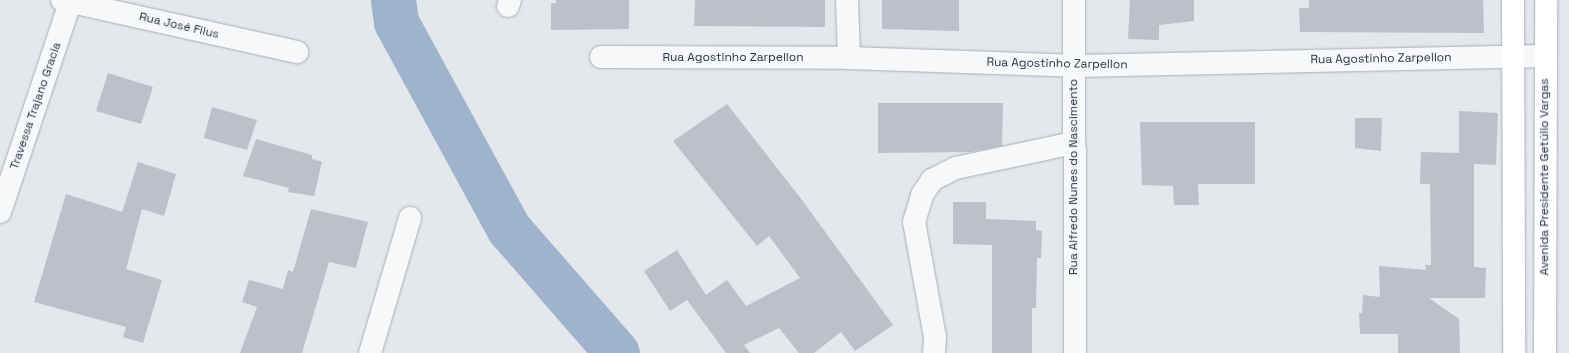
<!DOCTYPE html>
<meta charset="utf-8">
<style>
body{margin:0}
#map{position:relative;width:1569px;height:353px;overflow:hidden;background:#e4e7ec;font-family:"Space Grotesk",sans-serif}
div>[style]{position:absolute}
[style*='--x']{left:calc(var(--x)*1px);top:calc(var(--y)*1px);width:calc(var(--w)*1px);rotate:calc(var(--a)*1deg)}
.river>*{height:45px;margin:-22.5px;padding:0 22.5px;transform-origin:22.5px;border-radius:22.5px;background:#9fb4cc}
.building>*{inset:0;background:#bbc0ca}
.roads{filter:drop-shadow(0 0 1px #a9aeb7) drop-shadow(0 0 1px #a9aeb7)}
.minor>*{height:22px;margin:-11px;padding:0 11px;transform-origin:11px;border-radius:11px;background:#f7f8fa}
.major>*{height:22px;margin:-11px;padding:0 11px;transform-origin:11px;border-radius:11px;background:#fff}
span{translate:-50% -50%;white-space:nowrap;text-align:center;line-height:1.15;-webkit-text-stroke:3px #f4f6f9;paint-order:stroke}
.street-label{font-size:12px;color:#2b3445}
</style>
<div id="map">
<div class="river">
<i style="--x:393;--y:0;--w:22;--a:82"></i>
<i style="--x:396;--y:22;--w:236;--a:61.4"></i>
<i style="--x:509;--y:229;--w:164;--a:48.9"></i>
</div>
<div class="building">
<i style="clip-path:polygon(556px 0,629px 0,629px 29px,551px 30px,551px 3px,556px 3px)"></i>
<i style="clip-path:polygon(695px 0,825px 0,825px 27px,694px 26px)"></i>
<i style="clip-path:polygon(882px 0,959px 0,959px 31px,882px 29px)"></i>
<i style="clip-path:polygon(1130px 0,1194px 0,1194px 21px,1159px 25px,1159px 40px,1128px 39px)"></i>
<i style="clip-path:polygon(1309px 0,1483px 0,1484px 33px,1300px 32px,1299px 8px,1309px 8px)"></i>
<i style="clip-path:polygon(108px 73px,153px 87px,141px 124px,96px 111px)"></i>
<i style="clip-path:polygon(878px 103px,1003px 103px,1002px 146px,970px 152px,878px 153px)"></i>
<i style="clip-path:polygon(727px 104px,802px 200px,893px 325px,855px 351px,841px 332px,814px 353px,799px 353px,779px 328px,744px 345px,750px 353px,726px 353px,687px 300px,670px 311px,644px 271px,677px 250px,706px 295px,727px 280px,746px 306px,800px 278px,769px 236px,757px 246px,673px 141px)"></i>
<i style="clip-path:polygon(212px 107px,257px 120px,247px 150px,204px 138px)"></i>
<i style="clip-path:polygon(1459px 111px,1498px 113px,1496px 165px,1474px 164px,1474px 267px,1486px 268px,1485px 298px,1429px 298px,1459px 319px,1460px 353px,1398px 353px,1398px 334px,1360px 334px,1359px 313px,1362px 313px,1363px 295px,1380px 297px,1379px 266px,1426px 270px,1425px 265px,1431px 265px,1430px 184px,1420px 184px,1421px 152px,1459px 153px)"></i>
<i style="clip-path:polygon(1355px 118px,1382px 118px,1381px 151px,1355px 148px)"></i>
<i style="clip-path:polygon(1140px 122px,1255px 122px,1255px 184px,1198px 184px,1199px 205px,1174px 205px,1173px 186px,1142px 185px)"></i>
<i style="clip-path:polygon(256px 139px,312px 155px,312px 159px,322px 162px,314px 196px,288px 192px,289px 188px,243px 176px)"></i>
<i style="clip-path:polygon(138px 162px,176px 174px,164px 216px,142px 209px,126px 269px,162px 280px,143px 343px,123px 337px,126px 327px,34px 302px,66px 194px,122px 212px)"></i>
<i style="clip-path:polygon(953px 202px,986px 202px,986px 219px,1036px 221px,1036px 230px,1042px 231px,1041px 258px,1037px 258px,1036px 308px,1032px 308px,1032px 353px,992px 353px,992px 245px,953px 244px)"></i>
<i style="clip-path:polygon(311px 209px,368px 222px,356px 268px,329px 262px,302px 353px,240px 353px,257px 307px,242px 302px,249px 280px,283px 289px,288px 270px,293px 272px)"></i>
</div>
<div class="roads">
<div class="minor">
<i style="--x:62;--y:0;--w:241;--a:12.5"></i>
<i style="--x:847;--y:0;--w:58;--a:88"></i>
<i style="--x:1074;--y:0;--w:353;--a:89.8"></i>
<i style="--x:508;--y:6;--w:6;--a:-72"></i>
<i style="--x:601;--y:57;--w:248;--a:0.2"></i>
<i style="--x:849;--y:58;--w:225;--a:2"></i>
<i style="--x:1074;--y:66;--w:472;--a:-1.2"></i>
<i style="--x:0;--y:212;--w:224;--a:-71.5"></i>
<i style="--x:370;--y:353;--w:141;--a:-73.5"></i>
<i style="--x:934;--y:353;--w:16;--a:-86"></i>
<i style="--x:935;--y:337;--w:117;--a:-100.3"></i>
<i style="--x:914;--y:222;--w:28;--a:-73"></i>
<i style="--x:922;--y:195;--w:18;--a:-56"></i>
<i style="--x:932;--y:180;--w:27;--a:-27"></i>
<i style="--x:956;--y:168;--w:121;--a:-12"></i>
</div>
<div class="major">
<i style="--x:1513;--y:0;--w:353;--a:89.8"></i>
<i style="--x:1545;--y:353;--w:353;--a:-89.8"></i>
</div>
</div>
<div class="street-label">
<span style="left:179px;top:26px;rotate:13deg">Rua José Filus</span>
<span style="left:733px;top:58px">Rua Agostinho Zarpellon</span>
<span style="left:1381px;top:59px;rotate:-1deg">Rua Agostinho Zarpellon</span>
<span style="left:1057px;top:64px;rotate:1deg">Rua Agostinho Zarpellon</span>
<span style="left:36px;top:106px;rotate:-71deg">Travessa Trajano Gracia</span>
<span style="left:1074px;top:177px;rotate:-90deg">Rua Alfredo Nunes do Nascimento</span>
<span style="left:1545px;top:177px;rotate:-90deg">Avenida Presidente Getúlio Vargas</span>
</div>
</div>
